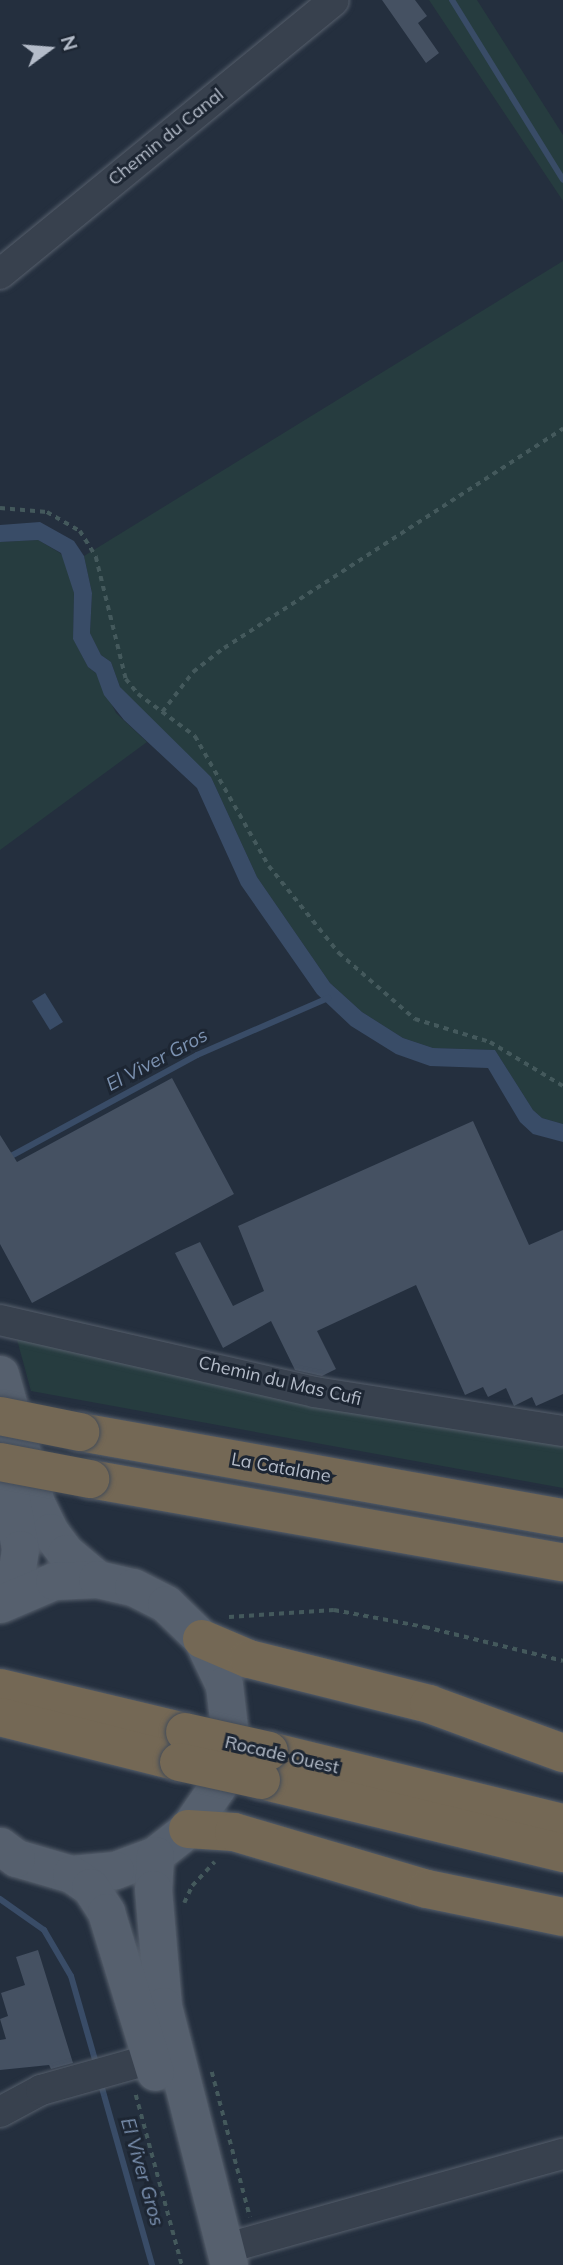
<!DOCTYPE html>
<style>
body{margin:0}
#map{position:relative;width:563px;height:2265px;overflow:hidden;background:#242f3e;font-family:Mulish,sans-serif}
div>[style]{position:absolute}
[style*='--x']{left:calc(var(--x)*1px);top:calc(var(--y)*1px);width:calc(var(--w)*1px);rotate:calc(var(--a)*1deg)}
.green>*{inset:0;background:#263c3f}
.water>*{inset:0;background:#394c67}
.stream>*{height:6px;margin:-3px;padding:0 3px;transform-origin:3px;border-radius:3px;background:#394c67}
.building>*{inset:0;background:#455162}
.path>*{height:3.5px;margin-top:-1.75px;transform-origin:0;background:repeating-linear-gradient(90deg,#44595c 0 5px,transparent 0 10px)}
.roads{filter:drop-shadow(0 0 2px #565f6c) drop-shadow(0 0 2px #565f6c)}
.minor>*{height:30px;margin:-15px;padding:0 15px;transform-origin:15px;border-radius:15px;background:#38414e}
.major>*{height:37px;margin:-18.5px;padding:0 18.5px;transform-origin:18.5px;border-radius:18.5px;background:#56606e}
.highway>*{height:38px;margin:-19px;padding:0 19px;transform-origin:19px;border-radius:19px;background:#746855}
.bridges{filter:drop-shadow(0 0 2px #434c59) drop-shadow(0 0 2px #434c59)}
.highway-bridge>*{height:38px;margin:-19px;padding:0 19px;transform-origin:19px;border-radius:19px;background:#746855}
span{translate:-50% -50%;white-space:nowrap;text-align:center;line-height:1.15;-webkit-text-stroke:6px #1d2633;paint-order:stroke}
.street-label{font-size:18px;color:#b4bcc9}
.water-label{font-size:19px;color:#7c92b1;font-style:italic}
.north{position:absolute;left:14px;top:14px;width:70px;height:70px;-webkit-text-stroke:5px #1d2633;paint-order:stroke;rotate:74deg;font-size:19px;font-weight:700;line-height:28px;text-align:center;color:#b4bcc9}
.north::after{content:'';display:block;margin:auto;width:24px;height:32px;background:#b4bcc9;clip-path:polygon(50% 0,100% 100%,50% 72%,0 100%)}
</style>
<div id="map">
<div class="green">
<i style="clip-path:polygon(429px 0,477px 0,563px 135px,563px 201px)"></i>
<i style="clip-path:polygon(563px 261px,563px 1124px,542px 1118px,533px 1110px,495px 1050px,433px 1048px,403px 1038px,362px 1012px,330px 983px,257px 877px,211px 777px,146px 721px,120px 687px,111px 662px,101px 655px,90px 633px,92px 593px,84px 556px)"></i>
<i style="clip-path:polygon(38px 540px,60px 553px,68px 563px,74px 593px,73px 638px,88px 667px,96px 673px,116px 713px,147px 742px,0 850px,0 542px)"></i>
<i style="clip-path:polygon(15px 1332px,563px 1441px,563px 1488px,31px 1391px)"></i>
</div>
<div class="water">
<i style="clip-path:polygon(40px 522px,74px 541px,84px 556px,92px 593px,90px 633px,101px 655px,111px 662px,120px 687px,211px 777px,257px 877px,330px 983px,362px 1012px,403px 1038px,433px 1048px,495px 1050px,533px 1110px,542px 1118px,563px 1124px,563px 1142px,533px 1134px,520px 1122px,488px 1068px,430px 1066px,396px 1054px,351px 1026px,317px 994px,241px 885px,197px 788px,124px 720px,104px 695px,96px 673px,88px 667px,73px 639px,74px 593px,61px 553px,38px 540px,0 542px,0 525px)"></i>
<i style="clip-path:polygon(45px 993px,63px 1022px,50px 1030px,32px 1001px)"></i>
</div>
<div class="stream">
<i style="--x:452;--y:0;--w:211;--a:58.3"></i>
<i style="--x:0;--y:1162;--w:224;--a:-28.5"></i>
<i style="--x:197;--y:1055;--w:143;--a:-23.5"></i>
<i style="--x:0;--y:1899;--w:54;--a:35.2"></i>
<i style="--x:44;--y:1930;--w:53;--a:59.6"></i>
<i style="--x:71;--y:1976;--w:91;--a:74"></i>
<i style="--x:102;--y:2088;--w:184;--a:74.2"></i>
</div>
<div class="building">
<i style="clip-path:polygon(382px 0,415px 0,427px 16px,418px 23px,439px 53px,426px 63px)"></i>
<i style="clip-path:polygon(172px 1078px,234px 1194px,32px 1303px,0 1244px,0 1135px,17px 1162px)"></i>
<i style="clip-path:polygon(473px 1121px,529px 1245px,563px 1230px,563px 1394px,536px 1406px,532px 1397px,514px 1406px,506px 1388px,488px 1397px,483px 1387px,465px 1395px,416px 1285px,317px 1331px,336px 1369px,322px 1376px,295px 1370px,271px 1321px,223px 1348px,175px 1253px,200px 1242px,233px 1306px,264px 1291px,238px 1226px)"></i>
<i style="clip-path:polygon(38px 1950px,73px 2063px,51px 2069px,49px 2065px,0 2070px,0 2040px,6px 2039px,0 2019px,8px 2016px,1px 1993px,25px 1985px,16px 1957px)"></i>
</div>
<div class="path">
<i style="--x:0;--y:508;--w:47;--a:4.9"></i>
<i style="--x:47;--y:512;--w:38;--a:30"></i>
<i style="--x:80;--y:531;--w:31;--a:58"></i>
<i style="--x:96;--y:557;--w:126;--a:76.2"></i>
<i style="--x:126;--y:679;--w:19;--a:51"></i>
<i style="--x:138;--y:694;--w:71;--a:36.4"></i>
<i style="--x:195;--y:736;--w:150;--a:60.4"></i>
<i style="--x:269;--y:866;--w:112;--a:51.2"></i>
<i style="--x:339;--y:953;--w:101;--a:41"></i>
<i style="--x:415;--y:1019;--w:78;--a:17"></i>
<i style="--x:490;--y:1042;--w:85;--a:31.1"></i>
<i style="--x:162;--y:712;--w:51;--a:-52.2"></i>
<i style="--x:193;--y:672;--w:39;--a:-38"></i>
<i style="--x:224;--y:648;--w:404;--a:-32.9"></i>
<i style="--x:229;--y:1617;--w:105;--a:-3.8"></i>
<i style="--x:334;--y:1610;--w:93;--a:10.6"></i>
<i style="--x:425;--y:1627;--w:142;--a:13.8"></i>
<i style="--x:184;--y:1903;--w:19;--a:-65"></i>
<i style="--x:192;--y:1886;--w:33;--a:-47"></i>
<i style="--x:212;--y:2072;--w:150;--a:75.3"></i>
<i style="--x:136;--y:2095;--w:176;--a:74.9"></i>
</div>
<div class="roads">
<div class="minor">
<i style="--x:0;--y:274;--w:431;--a:-39.3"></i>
<i style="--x:0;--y:1320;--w:322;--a:12.9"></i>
<i style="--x:314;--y:1392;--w:252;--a:8.9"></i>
<i style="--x:0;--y:2112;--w:47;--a:-28.2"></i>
<i style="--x:41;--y:2090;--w:114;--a:-15.7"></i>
<i style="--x:224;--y:2249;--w:352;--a:-15.7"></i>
</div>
<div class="major">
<i style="--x:0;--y:1374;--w:134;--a:74.4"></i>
<i style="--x:36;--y:1503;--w:32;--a:64"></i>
<i style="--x:50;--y:1532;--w:26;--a:53"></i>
<i style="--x:66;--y:1553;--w:40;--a:40"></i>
<i style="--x:6;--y:1471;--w:79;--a:79.8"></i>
<i style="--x:20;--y:1549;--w:47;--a:98.7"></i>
<i style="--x:0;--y:1604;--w:59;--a:-23.1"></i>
<i style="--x:54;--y:1581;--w:43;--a:-2.7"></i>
<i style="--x:97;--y:1579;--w:37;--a:13"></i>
<i style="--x:133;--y:1587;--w:37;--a:27"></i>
<i style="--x:166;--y:1604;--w:50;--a:44.2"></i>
<i style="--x:202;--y:1639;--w:51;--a:64.4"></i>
<i style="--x:224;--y:1685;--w:51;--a:83.3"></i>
<i style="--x:230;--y:1736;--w:53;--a:104.3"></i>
<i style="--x:217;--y:1787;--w:51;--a:124.6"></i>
<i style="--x:188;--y:1829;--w:42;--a:141.8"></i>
<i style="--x:155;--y:1855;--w:43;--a:159.4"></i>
<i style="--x:115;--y:1870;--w:44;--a:174.8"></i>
<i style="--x:71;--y:1874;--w:57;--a:-163.8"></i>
<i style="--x:16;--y:1858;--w:20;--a:-143"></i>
<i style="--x:155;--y:1855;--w:34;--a:93"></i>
<i style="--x:153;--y:1889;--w:117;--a:85.1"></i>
<i style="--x:163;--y:2006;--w:267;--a:75.7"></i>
<i style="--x:71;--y:1874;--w:23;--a:34"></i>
<i style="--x:90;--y:1887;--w:30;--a:57"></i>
<i style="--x:106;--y:1912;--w:167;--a:73"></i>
</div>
<div class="highway">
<i style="--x:80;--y:1432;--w:491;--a:10.1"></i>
<i style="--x:90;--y:1479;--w:480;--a:10"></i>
<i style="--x:202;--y:1639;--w:51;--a:23.1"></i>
<i style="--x:249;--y:1659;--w:186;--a:14"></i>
<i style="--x:429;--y:1704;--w:143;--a:20.1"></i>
<i style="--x:0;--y:1688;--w:190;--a:13.4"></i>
<i style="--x:0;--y:1717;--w:185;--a:14.1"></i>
<i style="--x:269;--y:1751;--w:303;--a:13.8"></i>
<i style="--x:261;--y:1780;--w:311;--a:13.6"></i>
<i style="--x:188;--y:1829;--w:46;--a:3.7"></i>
<i style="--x:234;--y:1832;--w:201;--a:16.5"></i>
<i style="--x:427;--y:1889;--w:139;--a:11.6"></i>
</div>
</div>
<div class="bridges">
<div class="highway-bridge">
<i style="--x:0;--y:1416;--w:82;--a:11.3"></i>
<i style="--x:0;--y:1462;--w:92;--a:10.7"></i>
<i style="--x:185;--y:1732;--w:86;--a:12.7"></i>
<i style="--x:179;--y:1762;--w:84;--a:12.4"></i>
</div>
</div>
<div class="street-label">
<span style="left:166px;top:137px;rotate:-39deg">Chemin du Canal</span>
<span style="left:280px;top:1381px;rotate:13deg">Chemin du Mas Cufi</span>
<span style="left:281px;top:1468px;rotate:10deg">La Catalane</span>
<span style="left:282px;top:1755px;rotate:13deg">Rocade Ouest</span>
</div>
<div class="water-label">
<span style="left:157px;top:1060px;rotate:-28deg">El Viver Gros</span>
<span style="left:142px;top:2172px;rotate:74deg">El Viver Gros</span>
</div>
<div class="north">N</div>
</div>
